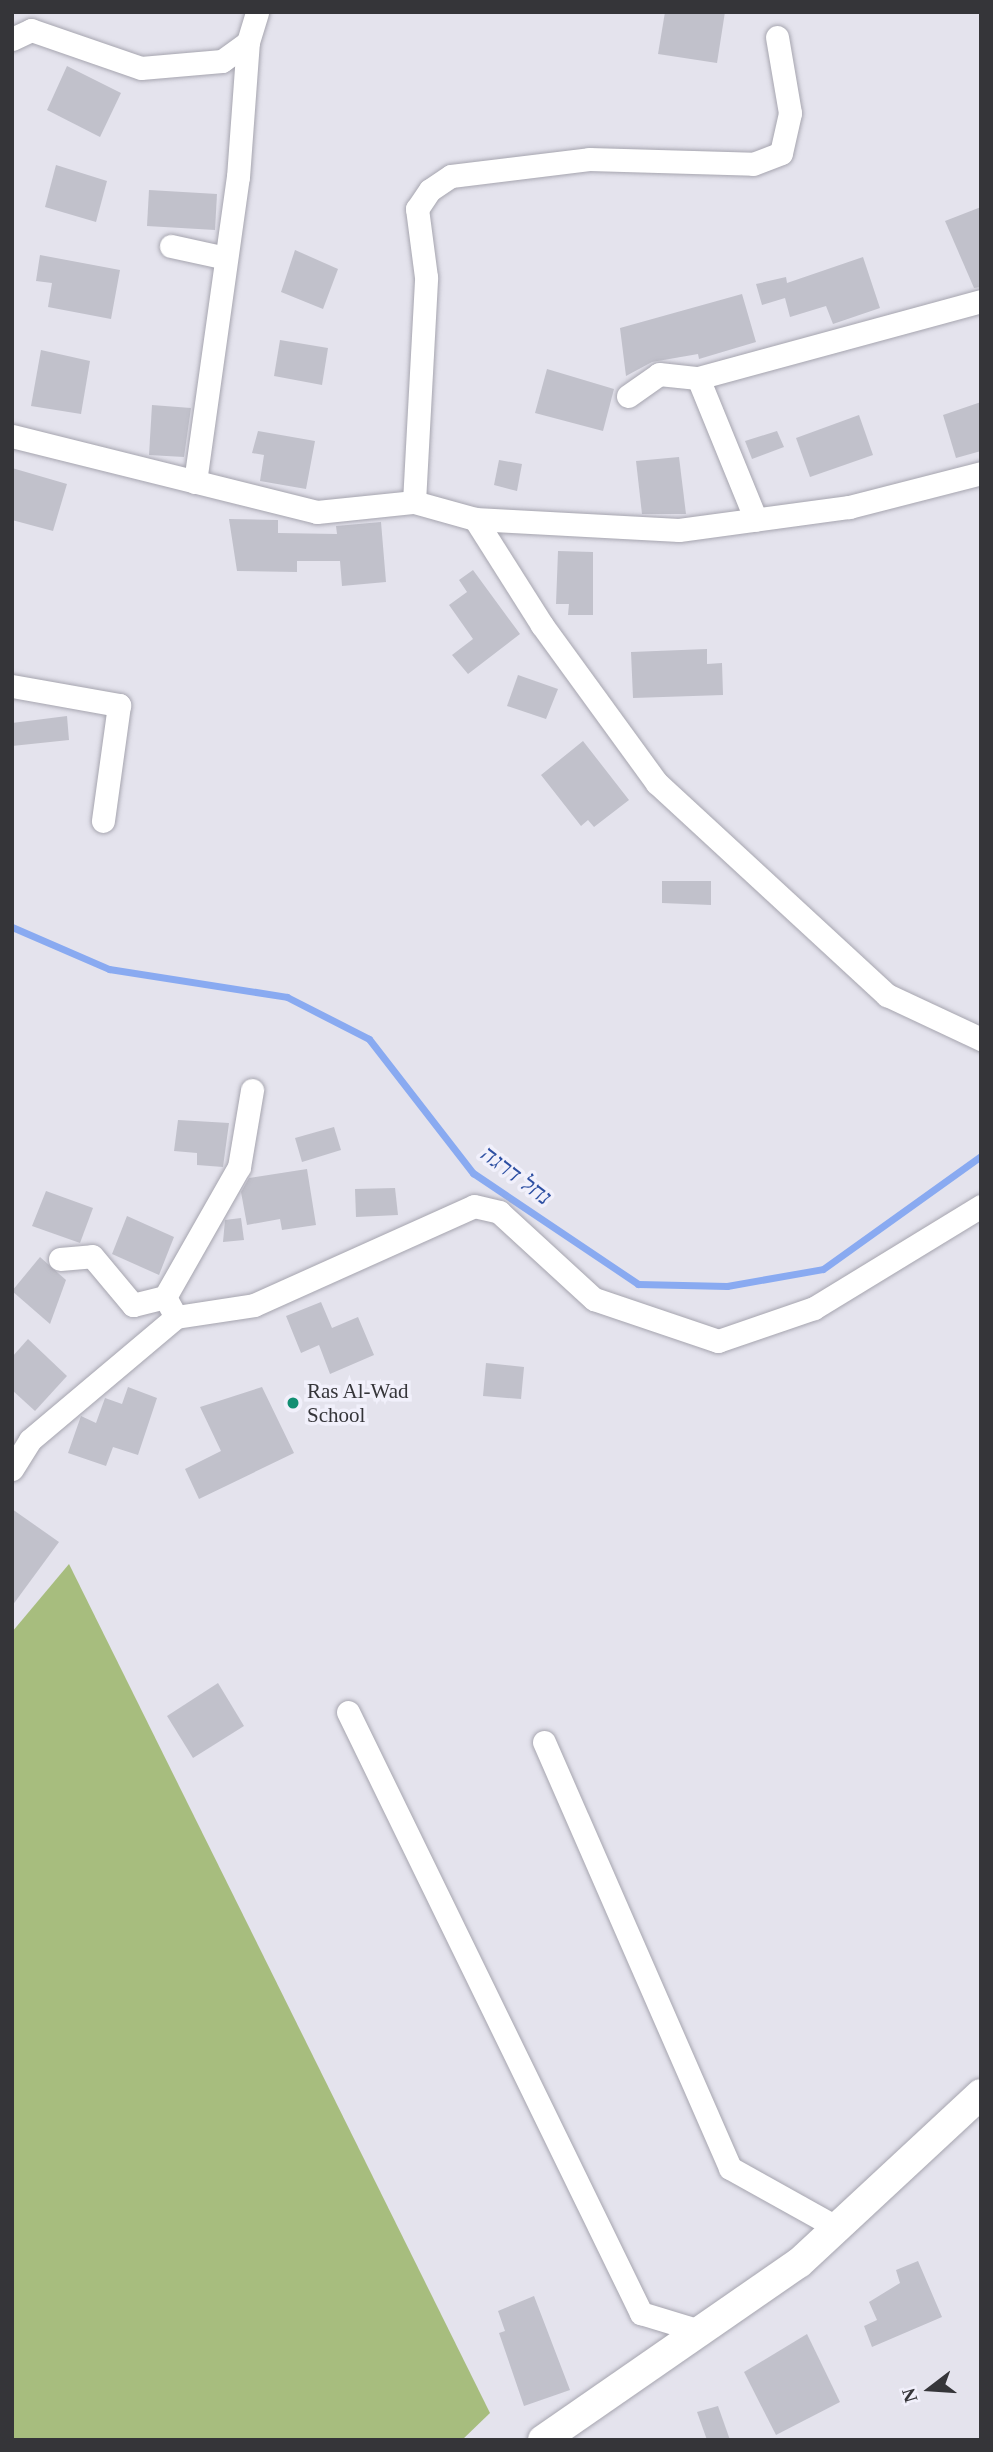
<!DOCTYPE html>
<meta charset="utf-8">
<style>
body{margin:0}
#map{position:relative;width:993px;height:2452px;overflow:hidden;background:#e4e3ed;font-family:"Times New Roman","Noto Sans Hebrew",serif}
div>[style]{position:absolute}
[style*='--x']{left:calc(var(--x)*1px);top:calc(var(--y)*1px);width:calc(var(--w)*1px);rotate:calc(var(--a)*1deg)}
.green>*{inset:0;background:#a7bd7e}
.stream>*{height:7px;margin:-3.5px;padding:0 3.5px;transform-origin:3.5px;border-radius:3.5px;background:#89aaf1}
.building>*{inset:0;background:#c1c1cb}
.roads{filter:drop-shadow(0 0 2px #a6a5af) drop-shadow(0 0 2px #a6a5af)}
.minor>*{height:23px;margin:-11.5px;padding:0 11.5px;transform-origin:11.5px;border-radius:11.5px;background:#fff}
.tertiary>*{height:30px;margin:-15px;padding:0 15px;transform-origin:15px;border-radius:15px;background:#fff}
.dots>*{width:19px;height:19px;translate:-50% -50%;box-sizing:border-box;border:4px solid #f1f0fb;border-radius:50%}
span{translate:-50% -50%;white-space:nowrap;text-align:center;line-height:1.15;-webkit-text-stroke:7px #f1f0fb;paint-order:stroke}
.poi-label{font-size:21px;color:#353539}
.left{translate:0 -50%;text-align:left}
.water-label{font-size:23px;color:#2d4fa2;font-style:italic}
.frame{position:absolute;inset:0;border:14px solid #353539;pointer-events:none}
.north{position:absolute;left:895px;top:2354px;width:70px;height:70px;-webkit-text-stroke:5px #f1f0fb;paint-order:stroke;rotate:253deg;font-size:19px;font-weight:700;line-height:28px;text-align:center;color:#353539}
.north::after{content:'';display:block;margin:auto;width:24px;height:32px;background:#353539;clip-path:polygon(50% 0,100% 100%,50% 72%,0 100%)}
</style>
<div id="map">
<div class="green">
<i style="clip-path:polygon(69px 1564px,490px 2413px,462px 2440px,12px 2440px,12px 1632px)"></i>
</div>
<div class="stream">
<i style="--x:12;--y:927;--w:106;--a:23.4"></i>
<i style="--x:109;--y:969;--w:180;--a:8.9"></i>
<i style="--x:287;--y:997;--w:92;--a:27.1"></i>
<i style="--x:369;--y:1039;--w:170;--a:52.2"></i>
<i style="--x:473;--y:1173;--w:199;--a:33.9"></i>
<i style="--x:638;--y:1284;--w:89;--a:1.3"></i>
<i style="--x:727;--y:1286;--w:97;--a:-10"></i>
<i style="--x:823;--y:1269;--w:194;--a:-35.6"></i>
</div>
<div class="building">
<i style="clip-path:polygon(665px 12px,725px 12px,717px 63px,658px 54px)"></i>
<i style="clip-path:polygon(67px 66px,121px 93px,100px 137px,47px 110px)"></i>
<i style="clip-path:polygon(56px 165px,107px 181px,96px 222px,45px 207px)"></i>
<i style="clip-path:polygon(149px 190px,217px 194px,215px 230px,147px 226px)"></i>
<i style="clip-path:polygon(981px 207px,981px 287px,974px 288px,945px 221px)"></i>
<i style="clip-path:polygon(295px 250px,338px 269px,323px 309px,281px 292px)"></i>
<i style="clip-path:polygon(40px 255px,120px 270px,111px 319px,48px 307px,52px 283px,36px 281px)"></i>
<i style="clip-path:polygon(863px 257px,880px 308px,833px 324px,826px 306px,790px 317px,785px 298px,762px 305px,756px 284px,786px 277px,787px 283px)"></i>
<i style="clip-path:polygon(742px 294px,756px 342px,699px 359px,698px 354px,652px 362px,626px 376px,620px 328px)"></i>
<i style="clip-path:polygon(280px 340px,328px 348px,322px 385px,274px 376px)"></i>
<i style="clip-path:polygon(41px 350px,90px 361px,81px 414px,31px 406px)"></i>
<i style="clip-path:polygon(547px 369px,614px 389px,603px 431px,535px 413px)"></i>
<i style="clip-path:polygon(981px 402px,981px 451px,956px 458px,943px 415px)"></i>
<i style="clip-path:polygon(152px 405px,191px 408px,184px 457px,149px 455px)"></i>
<i style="clip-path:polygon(859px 415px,873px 455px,810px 477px,796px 438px)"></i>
<i style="clip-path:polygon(258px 431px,315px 441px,306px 489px,260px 481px,264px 455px,252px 453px)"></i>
<i style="clip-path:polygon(777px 431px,784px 447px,752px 459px,745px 441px)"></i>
<i style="clip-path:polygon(679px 457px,686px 514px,642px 514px,636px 461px)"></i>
<i style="clip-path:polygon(499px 460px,522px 464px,517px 491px,494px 485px)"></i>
<i style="clip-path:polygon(12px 468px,67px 484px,53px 531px,12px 520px)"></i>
<i style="clip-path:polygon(229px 519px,278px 520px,278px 533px,337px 534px,336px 526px,381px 522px,386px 582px,342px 586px,340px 561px,297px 561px,297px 572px,237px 571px)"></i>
<i style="clip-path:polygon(558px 551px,593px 552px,593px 615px,568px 615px,569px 604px,556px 604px)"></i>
<i style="clip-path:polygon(473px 570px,520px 634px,468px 674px,452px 655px,473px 639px,449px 605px,467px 592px,459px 580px)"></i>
<i style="clip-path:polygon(707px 649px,707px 664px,722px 663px,723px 695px,633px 698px,631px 652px)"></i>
<i style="clip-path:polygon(518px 675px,558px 689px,546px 719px,507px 706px)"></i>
<i style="clip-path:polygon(67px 716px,69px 740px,12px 746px,12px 723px)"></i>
<i style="clip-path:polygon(583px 741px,629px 800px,594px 827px,588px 820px,581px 826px,541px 775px)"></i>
<i style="clip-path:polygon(662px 881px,711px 881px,711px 905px,662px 903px)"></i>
<i style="clip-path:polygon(178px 1120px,229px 1123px,223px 1167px,197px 1165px,197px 1153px,174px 1151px)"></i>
<i style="clip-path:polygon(334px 1127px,341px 1150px,302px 1162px,295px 1138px)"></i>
<i style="clip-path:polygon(307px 1169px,316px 1225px,282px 1230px,280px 1219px,247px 1225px,241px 1192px,249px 1178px)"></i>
<i style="clip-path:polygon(395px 1188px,398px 1215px,356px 1217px,355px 1189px)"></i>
<i style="clip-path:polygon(46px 1191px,93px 1208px,80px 1243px,32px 1226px)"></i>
<i style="clip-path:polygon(127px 1216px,174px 1237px,159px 1275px,112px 1254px)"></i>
<i style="clip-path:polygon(241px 1218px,244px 1240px,223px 1242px,225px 1220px)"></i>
<i style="clip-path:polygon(40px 1257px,66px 1280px,50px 1324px,12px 1291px)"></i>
<i style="clip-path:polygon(321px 1302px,332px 1328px,358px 1317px,374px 1355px,330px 1374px,319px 1345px,301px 1353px,286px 1316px)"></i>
<i style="clip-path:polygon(28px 1339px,67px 1376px,35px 1411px,12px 1390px,12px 1357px)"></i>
<i style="clip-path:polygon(486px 1363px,524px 1367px,521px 1399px,483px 1396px)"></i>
<i style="clip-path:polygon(128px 1387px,157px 1398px,138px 1455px,113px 1447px,106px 1466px,68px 1453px,81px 1416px,96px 1423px,105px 1398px,122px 1404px)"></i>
<i style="clip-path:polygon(262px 1387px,294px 1453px,199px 1499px,185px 1469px,221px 1451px,200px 1407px)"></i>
<i style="clip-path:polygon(12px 1509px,59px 1542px,12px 1606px)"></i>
<i style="clip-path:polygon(218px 1683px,244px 1726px,193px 1758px,167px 1716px)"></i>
<i style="clip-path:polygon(918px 2261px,942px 2317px,872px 2347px,864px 2326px,877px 2320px,869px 2302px,900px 2283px,896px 2270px)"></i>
<i style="clip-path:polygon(534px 2296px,570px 2390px,524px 2406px,499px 2333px,505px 2331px,498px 2311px)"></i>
<i style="clip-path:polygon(807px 2334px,840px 2402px,776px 2435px,744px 2372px)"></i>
<i style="clip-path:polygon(718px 2406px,730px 2440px,707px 2440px,697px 2412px)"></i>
</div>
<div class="roads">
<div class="minor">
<i style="--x:12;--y:39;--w:21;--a:-25"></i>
<i style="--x:31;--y:30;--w:116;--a:19.1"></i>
<i style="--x:141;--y:68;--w:81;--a:-4.9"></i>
<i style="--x:222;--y:61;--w:32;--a:-36"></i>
<i style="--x:171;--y:246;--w:56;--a:12.3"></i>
<i style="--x:698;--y:378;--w:153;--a:67.8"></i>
<i style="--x:628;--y:396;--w:38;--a:-35"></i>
<i style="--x:659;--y:374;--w:39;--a:6"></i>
<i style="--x:698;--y:378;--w:293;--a:-15.2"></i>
<i style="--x:12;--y:436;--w:314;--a:14"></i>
<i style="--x:317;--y:512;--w:98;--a:-5.9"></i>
<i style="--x:414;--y:502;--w:63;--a:15.6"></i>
<i style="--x:475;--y:519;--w:125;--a:57.7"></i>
<i style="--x:542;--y:625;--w:195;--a:54"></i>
<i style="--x:657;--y:783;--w:313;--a:42.7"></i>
<i style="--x:887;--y:995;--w:104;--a:25.1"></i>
<i style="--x:195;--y:482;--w:308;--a:-82"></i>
<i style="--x:238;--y:177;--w:135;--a:-85.8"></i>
<i style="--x:248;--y:42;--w:31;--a:-73"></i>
<i style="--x:414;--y:502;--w:225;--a:-86.9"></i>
<i style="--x:426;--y:277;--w:69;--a:-97.5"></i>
<i style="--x:417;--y:209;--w:23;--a:-56"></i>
<i style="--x:430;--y:190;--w:25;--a:-34"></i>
<i style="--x:451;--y:176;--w:139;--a:-7"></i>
<i style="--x:589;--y:159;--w:164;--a:1.7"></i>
<i style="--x:753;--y:164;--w:30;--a:-21"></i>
<i style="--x:781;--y:153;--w:41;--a:-77.3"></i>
<i style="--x:790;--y:113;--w:77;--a:-99.7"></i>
<i style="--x:475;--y:519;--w:204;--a:3.1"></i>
<i style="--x:679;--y:530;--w:172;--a:-7.7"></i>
<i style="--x:849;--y:507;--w:136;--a:-14.4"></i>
<i style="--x:12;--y:686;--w:109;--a:10.1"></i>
<i style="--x:119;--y:705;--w:117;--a:97.9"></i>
<i style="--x:60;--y:1259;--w:32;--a:-5"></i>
<i style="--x:92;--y:1256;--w:64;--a:50.1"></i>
<i style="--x:133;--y:1305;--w:33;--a:-14"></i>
<i style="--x:176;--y:1317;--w:23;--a:-119"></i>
<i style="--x:165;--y:1297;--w:150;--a:-60.4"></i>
<i style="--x:239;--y:1167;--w:78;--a:-80.4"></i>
<i style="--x:12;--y:1469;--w:34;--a:-58"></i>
<i style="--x:30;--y:1440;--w:191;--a:-40.1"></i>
<i style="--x:176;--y:1317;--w:79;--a:-8.7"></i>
<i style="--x:254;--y:1305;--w:241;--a:-24.2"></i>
<i style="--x:474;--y:1206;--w:26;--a:13"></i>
<i style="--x:499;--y:1212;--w:129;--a:42.5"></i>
<i style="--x:594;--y:1299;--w:131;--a:18.7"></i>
<i style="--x:718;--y:1341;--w:102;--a:-19"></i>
<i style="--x:814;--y:1308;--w:196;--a:-31.4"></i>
<i style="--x:348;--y:1712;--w:669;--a:64.01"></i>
<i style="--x:641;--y:2313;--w:62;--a:17"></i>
<i style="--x:544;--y:1742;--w:465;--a:66.4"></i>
<i style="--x:730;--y:2168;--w:121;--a:29.1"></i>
</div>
<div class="tertiary">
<i style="--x:543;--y:2440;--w:311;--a:-34.7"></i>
<i style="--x:799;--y:2263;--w:248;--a:-42.9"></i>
</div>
</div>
<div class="dots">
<i style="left:293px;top:1403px;background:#118e72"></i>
</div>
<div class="poi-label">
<span class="left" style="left:307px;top:1403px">Ras Al-Wad<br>School</span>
</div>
<div class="water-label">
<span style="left:516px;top:1176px;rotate:37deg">נחל דרגה</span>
</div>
<div class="frame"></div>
<div class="north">N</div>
</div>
